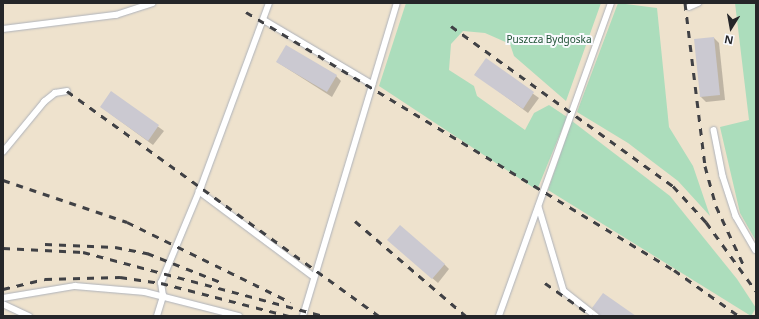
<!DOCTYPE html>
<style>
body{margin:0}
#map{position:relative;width:759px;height:319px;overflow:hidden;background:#e9edf5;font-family:"Noto Sans",sans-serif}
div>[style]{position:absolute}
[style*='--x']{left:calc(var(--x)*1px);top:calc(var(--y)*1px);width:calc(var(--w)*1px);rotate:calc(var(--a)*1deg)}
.industrial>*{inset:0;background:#eee2cd}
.green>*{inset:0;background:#acddbc}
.shadow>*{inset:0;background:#0003}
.building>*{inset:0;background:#cbc9d1}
.roads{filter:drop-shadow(0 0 1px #aeb2ba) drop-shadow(0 0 1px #aeb2ba)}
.lane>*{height:5.5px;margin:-2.75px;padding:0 2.75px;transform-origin:2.75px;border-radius:2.75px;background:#fff}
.rail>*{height:3px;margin-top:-1.5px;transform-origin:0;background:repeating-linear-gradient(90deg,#404145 0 7px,transparent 0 14px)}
span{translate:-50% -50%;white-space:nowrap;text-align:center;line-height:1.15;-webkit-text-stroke:4px #f9fafe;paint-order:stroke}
.park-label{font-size:10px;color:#1e5134}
.frame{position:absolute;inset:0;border:4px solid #252629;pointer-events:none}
.north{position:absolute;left:711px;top:8px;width:40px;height:40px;-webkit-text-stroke:3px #f9fafe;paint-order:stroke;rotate:191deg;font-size:11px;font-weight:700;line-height:16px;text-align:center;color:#252629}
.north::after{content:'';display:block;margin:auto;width:14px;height:18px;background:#252629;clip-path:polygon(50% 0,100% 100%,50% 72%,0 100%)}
</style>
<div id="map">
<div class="industrial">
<i style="clip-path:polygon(3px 3px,756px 3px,756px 316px,3px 316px)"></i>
</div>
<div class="green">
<i style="clip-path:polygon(406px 3px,601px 3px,566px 101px,514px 56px,510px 44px,485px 33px,463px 31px,451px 44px,449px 70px,474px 86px,477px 96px,525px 130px,534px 113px,549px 105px,567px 117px,537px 190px,379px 86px)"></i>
<i style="clip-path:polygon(618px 3px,657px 8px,669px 127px,693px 166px,710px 216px,678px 181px,628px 143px,577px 112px)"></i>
<i style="clip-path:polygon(735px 3px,756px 3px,756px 241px,740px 213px,720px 127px,749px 120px)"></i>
<i style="clip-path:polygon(572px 121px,670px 196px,737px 279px,756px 308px,751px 316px,548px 190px)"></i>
</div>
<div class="shadow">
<i style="clip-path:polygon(714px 38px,719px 43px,725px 100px,706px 102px,701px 97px)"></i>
<i style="clip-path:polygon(486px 60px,539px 98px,528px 113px,475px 74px)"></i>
<i style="clip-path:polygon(277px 62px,336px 76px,341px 81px,332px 97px)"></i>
<i style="clip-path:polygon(111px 92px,164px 131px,153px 145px,101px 107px)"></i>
<i style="clip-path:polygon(394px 245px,444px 264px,449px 269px,438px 283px)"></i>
<i style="clip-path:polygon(603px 294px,634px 316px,603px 316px,599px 313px)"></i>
</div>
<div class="building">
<i style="clip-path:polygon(714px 37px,720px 95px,700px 97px,694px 39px)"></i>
<i style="clip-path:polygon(286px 45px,337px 75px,327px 92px,276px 62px)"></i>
<i style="clip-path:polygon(486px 58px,534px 92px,523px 109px,474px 75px)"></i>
<i style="clip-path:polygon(111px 91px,159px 125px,148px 141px,100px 107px)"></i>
<i style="clip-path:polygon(400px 225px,445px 264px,432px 279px,387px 240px)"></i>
<i style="clip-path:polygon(603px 293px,636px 316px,600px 315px,592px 308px)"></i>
</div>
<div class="roads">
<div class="lane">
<i style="--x:689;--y:7;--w:10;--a:-24"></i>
<i style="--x:264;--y:20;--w:126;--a:30.7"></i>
<i style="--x:3;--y:29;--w:114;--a:-7.1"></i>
<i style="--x:116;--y:15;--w:38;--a:-18"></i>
<i style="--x:714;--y:130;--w:47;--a:78.9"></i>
<i style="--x:723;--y:176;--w:42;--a:72"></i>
<i style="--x:736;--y:216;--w:39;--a:60"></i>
<i style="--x:3;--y:152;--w:65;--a:-50.6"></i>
<i style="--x:44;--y:102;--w:14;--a:-39"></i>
<i style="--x:55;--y:93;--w:12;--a:-9"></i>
<i style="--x:199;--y:191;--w:142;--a:36.7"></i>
<i style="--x:539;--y:207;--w:88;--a:73.4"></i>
<i style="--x:564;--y:291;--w:41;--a:38"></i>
<i style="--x:3;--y:298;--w:73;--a:-9.5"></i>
<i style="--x:75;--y:286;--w:70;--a:4.9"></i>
<i style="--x:145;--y:292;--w:97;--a:14.3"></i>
<i style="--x:3;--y:304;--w:29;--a:25"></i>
<i style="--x:157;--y:316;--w:21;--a:-73"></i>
<i style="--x:163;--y:296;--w:13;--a:-99"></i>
<i style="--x:161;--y:283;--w:104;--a:-67.4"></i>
<i style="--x:201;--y:187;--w:196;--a:-69.7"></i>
<i style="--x:303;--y:316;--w:327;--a:-73.3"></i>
<i style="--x:499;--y:316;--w:332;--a:-70.3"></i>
</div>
</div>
<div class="rail">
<i style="--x:685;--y:3;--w:164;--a:83"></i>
<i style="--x:705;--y:166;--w:41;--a:74.6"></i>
<i style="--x:716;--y:206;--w:66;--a:65"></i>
<i style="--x:246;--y:12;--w:500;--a:31.1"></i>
<i style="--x:674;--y:270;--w:80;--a:35.3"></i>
<i style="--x:451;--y:26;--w:274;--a:35.8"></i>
<i style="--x:673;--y:186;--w:49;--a:47.5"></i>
<i style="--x:706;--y:222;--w:85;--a:54.1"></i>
<i style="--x:67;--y:91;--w:385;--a:35.8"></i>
<i style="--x:3;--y:180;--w:131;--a:18.7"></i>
<i style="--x:127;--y:222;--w:182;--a:26.1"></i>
<i style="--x:355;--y:221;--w:146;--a:40.6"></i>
<i style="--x:45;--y:244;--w:70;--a:2.5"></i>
<i style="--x:115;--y:247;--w:33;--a:11"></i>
<i style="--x:147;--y:253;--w:82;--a:21.5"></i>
<i style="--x:3;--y:248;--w:80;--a:2.9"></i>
<i style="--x:83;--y:252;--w:248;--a:14.9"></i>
<i style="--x:545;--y:283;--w:57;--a:35.1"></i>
<i style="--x:3;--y:289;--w:43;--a:-13.4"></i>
<i style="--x:45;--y:279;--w:75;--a:-1.5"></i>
<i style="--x:120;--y:277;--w:41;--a:8.3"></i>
<i style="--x:161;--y:283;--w:132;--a:14.5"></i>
</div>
<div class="park-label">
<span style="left:549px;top:40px">Puszcza Bydgoska</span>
</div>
<div class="frame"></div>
<div class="north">N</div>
</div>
